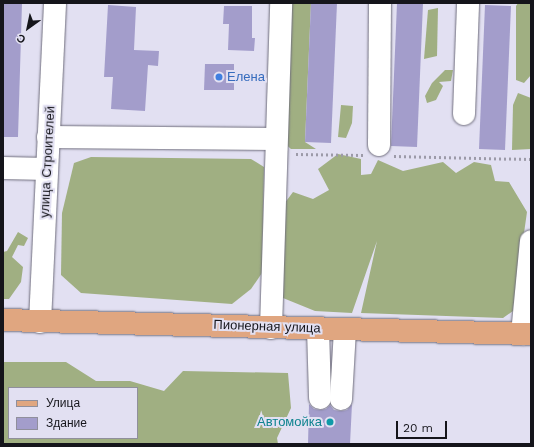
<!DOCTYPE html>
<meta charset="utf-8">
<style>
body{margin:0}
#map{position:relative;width:534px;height:447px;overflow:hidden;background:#e2e0f2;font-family:"Work Sans",sans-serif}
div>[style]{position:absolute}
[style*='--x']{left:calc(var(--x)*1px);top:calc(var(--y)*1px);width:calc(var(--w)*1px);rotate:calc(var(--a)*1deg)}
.forest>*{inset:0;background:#a0af82}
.building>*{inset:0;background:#a39dcb}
.path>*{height:2.5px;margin-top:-1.25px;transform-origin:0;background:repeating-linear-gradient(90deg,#9c9aa8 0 2px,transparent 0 5px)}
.roads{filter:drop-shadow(0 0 1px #6f6d7c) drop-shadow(0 0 1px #6f6d7c)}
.minor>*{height:22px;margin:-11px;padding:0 11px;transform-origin:11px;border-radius:11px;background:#fff}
.major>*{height:22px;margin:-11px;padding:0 11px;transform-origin:11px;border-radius:11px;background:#e0a680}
.dots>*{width:11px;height:11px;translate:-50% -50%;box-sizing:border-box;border:2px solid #e2e0f2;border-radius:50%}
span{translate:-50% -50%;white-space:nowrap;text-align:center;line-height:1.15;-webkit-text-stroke:4px #e2e0f2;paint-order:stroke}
.shop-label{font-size:13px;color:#366cbe}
.left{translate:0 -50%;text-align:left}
.street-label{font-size:13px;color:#15151b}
.culture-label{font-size:13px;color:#0d838f}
.right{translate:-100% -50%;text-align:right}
.frame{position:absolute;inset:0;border:4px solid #15151b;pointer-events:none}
.legend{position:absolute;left:8px;top:387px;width:130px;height:52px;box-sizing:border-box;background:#e2e0f2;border:1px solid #908f9c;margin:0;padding:5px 7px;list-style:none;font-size:12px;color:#15151b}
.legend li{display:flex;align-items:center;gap:8px;height:20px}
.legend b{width:20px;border:1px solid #908f9c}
.north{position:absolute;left:8px;top:8px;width:40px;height:40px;-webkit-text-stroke:3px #e2e0f2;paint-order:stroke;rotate:213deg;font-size:11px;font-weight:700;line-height:16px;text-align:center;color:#15151b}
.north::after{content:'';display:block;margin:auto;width:14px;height:18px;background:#15151b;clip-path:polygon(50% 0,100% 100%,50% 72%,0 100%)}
.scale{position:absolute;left:396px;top:421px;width:51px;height:18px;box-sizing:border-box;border:2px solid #15151b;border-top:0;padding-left:5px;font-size:12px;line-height:14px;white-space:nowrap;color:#15151b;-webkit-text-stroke:3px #e2e0f2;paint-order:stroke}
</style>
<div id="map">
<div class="forest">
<i style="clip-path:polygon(288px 3px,311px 3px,305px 142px,316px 149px,291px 149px,283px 142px)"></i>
<i style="clip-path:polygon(518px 3px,531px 3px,531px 75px,524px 83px,516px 80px,516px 6px)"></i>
<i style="clip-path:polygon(438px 8px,437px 56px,424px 59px,428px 10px)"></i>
<i style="clip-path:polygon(445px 70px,453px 70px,451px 81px,439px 82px,443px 86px,436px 100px,427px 103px,425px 96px,432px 83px)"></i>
<i style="clip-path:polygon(518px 93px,531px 98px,531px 149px,512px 150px,513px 105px)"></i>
<i style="clip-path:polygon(341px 105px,353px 106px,352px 123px,346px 138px,338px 137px)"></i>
<i style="clip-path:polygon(338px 154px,361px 159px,361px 175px,371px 174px,378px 160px,403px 171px,443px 162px,456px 173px,474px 162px,491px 165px,495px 181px,509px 182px,527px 212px,513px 311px,503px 318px,361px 313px,377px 241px,352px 313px,315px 311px,283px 298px,284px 204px,293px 192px,313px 199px,329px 190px,318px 169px)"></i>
<i style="clip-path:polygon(91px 157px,251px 159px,264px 167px,262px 273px,251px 289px,232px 304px,81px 293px,61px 275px,62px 213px,74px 163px)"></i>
<i style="clip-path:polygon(18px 232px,28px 238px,24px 246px,18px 245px,12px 257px,23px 267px,21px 282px,9px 299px,3px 299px,3px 252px,7px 251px)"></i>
<i style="clip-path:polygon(evenodd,3px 362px,66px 362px,96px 381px,130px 381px,164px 391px,183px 371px,288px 373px,291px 408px,277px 438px,278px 444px,3px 444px,3px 362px,9px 388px,137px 388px,137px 438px,9px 438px,9px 388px)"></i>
</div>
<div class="building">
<i style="clip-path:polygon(3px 3px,22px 3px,18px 137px,3px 137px)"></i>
<i style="clip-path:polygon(311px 3px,337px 3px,331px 143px,305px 142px)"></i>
<i style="clip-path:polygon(397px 3px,423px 3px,417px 147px,391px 146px)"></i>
<i style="clip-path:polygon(108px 5px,136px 7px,134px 50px,159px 51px,158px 66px,148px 65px,145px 111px,111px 109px,113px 77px,104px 77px)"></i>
<i style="clip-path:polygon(485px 5px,511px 6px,505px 150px,479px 149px)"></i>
<i style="clip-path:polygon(224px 6px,252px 6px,252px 38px,255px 38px,254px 51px,228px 50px,229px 24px,223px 24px)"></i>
<i style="clip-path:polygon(205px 64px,234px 64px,234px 90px,204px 90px)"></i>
<i style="clip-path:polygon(309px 404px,314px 409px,320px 410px,326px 409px,330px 405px,334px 410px,341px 411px,347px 410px,352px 404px,350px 444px,308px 444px)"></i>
</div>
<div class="path">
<i style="--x:296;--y:154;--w:67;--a:0.9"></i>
<i style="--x:394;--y:156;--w:137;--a:1.3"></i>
</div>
<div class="roads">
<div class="minor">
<i style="--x:464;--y:114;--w:111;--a:-87.9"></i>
<i style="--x:48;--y:137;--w:228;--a:0.5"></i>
<i style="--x:379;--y:145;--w:142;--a:-89.6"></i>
<i style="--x:3;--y:168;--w:44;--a:1.3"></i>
<i style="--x:40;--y:322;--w:319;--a:-87.3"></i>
<i style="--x:271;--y:328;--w:325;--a:-88.2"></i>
<i style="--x:318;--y:329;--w:69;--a:88.3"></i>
<i style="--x:522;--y:334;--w:93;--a:-84.5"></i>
<i style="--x:341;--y:399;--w:69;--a:-86.7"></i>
</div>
<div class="major">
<i style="--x:3;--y:320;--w:528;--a:1.52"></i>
</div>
</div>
<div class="dots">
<i style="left:219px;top:77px;background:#3f7fe0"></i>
<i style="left:330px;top:422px;background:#0f9aa8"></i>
</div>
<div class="shop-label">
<span class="left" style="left:227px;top:77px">Елена</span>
</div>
<div class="street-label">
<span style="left:48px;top:162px;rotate:-87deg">улица Строителей</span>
<span style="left:267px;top:327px;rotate:2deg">Пионерная улица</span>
</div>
<div class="culture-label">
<span class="right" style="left:322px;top:422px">Автомойка</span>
</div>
<div class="frame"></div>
<ul class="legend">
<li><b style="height:5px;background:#e0a680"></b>Улица</li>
<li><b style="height:11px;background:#a39dcb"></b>Здание</li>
</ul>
<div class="north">С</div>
<div class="scale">20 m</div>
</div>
